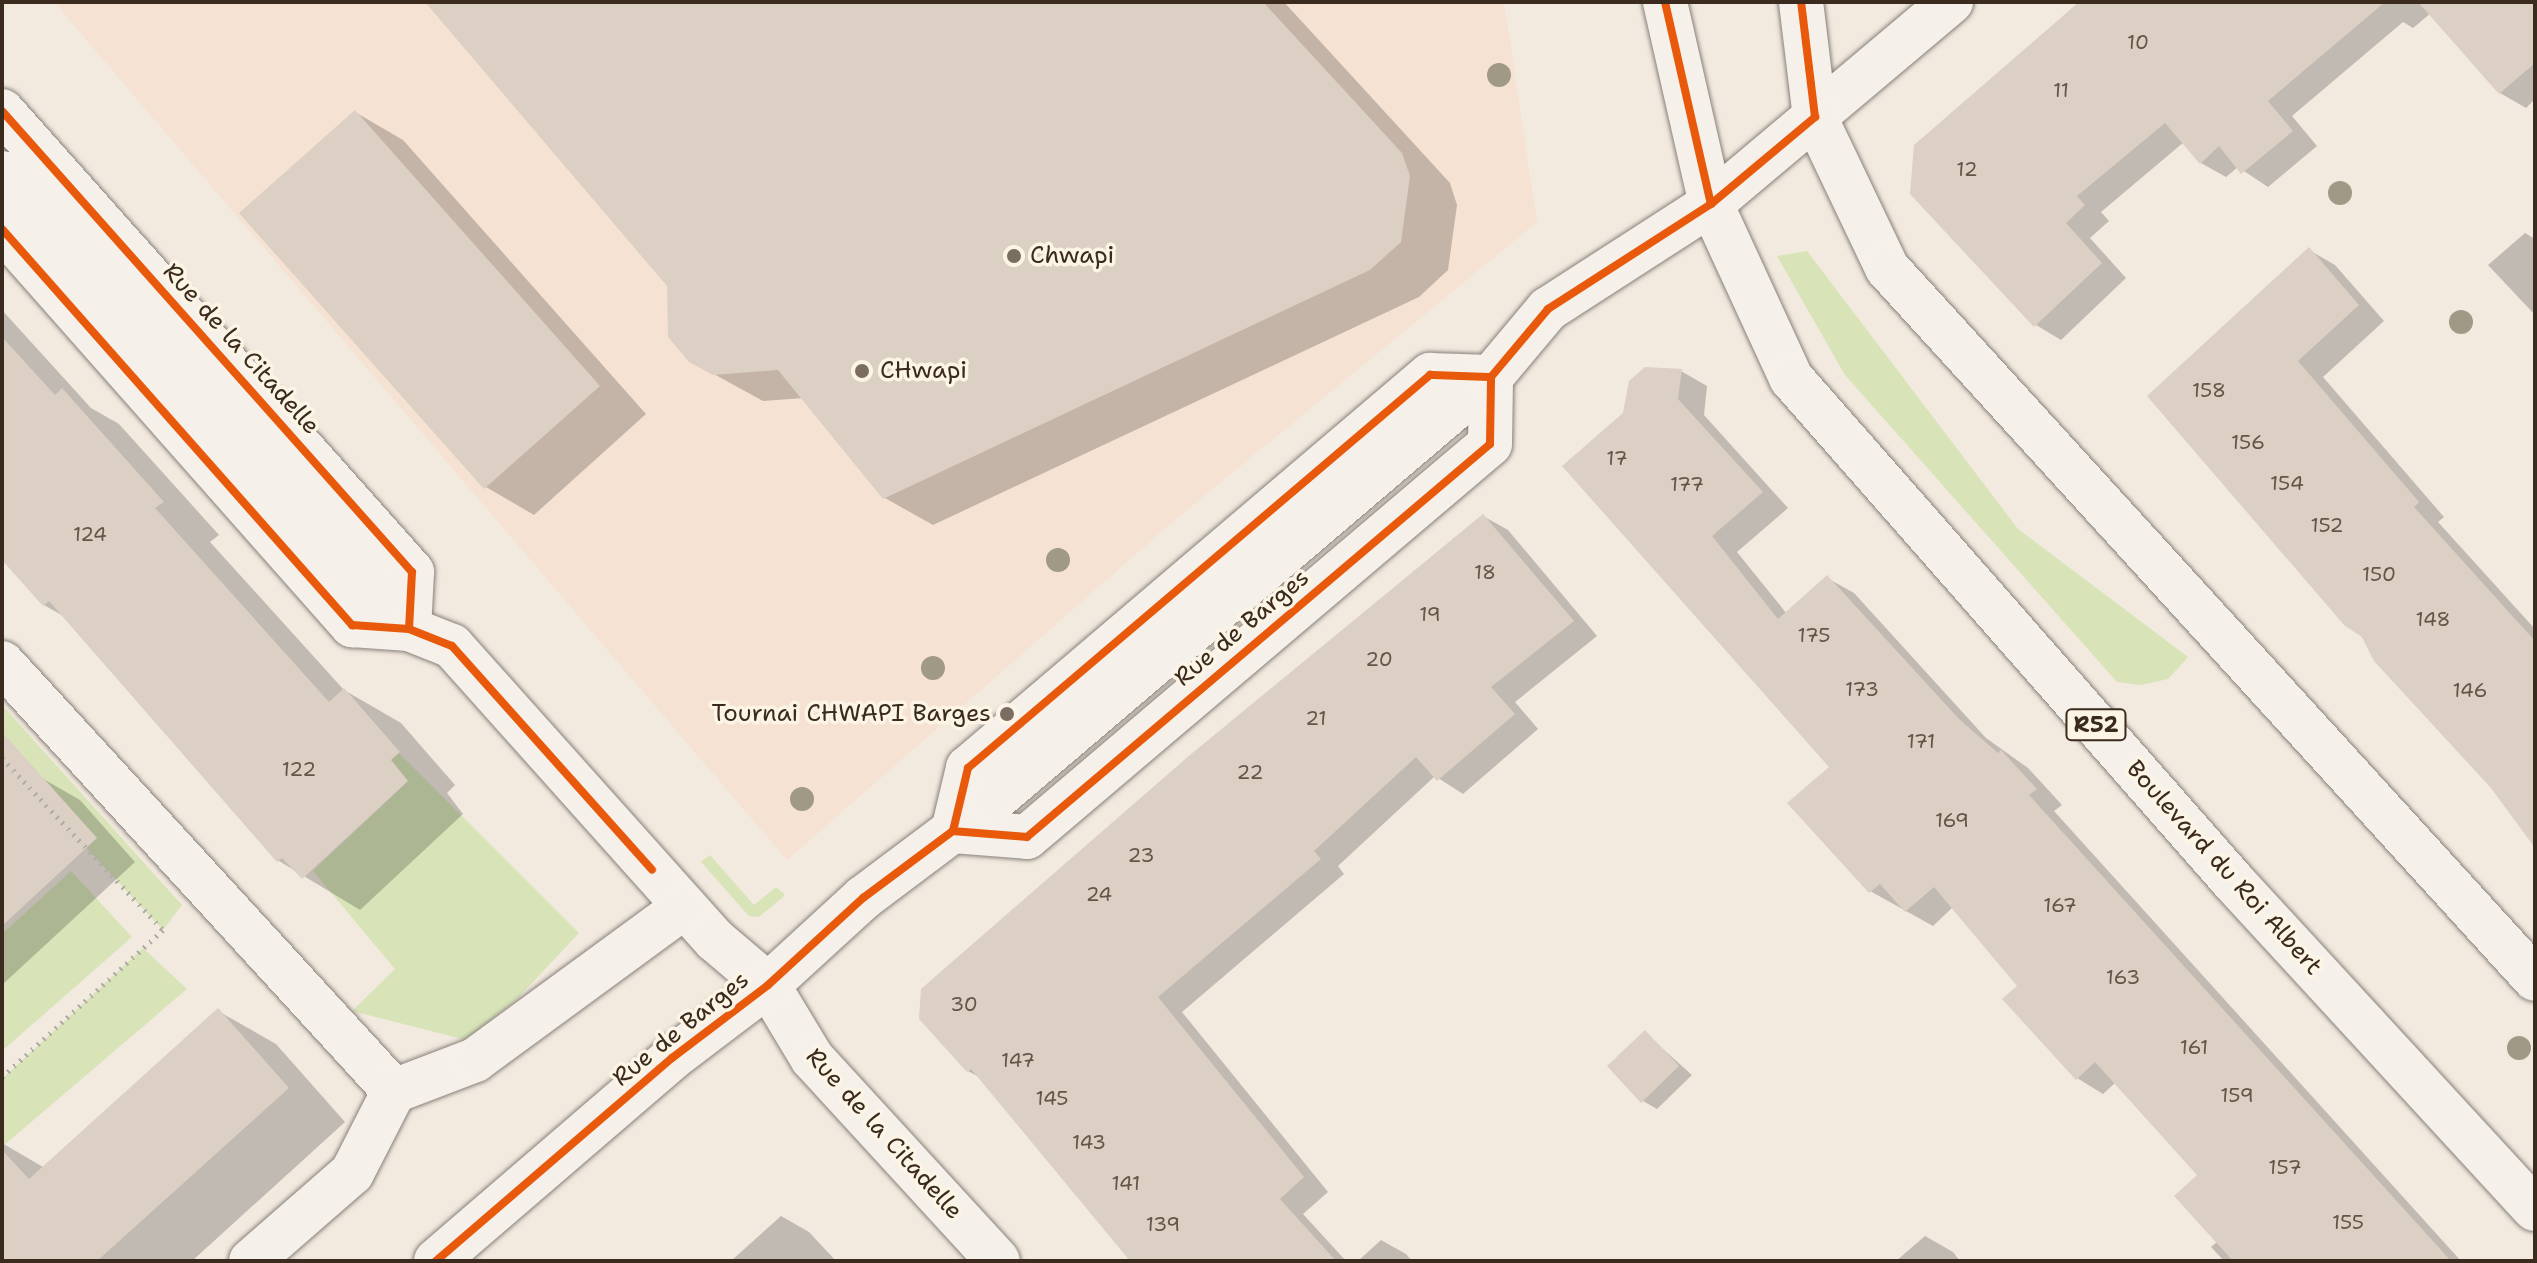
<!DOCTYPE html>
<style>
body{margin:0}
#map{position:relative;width:2537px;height:1263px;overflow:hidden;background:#f2e9df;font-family:"Shantell Sans",sans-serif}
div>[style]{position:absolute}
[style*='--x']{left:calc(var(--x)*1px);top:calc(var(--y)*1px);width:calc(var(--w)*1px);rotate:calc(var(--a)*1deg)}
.built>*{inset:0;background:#f5e2d2}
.green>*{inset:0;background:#d8e4b8}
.shadow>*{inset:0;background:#0003}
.building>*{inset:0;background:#dccfc4}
.path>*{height:5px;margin-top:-2.5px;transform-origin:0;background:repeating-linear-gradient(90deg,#b2aea7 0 2px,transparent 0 8px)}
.roads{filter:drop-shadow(0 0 2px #88817a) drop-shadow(0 0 2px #88817a)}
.minor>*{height:44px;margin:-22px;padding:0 22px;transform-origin:22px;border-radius:22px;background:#f5f1ea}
.major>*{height:44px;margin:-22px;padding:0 22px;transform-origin:22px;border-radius:22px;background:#f5f1ea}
.cycleway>*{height:8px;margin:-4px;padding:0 4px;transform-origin:4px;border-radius:4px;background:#e8590c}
.trees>*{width:24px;height:24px;margin:-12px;border-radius:50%;background:#a09985}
.dots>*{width:22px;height:22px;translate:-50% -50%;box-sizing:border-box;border:4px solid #fcf5e5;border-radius:50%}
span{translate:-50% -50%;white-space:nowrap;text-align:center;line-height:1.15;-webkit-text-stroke:7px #fcf5e5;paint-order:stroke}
.number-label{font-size:20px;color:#655549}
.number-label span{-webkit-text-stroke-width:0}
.shield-label span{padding:2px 6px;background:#fcf5e5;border:2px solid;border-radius:6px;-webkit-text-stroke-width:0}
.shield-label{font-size:22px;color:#3b2a1e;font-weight:700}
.poi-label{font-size:24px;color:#3b2a1e}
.left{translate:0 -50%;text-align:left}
.right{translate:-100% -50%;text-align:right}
.street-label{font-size:24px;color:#3b2a1e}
.frame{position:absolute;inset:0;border:4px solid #3b2a1e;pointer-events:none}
</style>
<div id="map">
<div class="built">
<i style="clip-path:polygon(54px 2px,1504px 2px,1537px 222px,1176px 519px,787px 860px)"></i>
</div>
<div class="green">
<i style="clip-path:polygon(1807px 251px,2018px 529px,2188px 657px,2168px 679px,2141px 685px,2117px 682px,1845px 375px,1777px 256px)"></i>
<i style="clip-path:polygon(2px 705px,182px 905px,163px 930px,2px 758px)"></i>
<i style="clip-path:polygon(399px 753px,579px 933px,517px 999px,466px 1040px,352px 1011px,395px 969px,313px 871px,405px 784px,388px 761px)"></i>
<i style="clip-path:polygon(710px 855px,754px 905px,776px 887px,785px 895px,759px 917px,749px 916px,701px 862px)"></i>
<i style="clip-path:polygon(71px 871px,132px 937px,2px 1051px,2px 934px)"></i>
<i style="clip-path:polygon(143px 948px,187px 989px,2px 1147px,2px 1079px)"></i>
</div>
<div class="shadow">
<i style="clip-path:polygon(428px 2px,1284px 2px,1450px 183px,1457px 205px,1448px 270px,1419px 297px,933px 525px,885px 498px,804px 398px,763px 401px,690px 361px,669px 285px)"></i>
<i style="clip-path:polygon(2083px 2px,2535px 2px,2535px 99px,2526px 108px,2500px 93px,2431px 13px,2413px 28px,2403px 22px,2292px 116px,2317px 146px,2268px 187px,2238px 167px,2226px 177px,2201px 163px,2184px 142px,2101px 212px,2109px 221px,2090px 238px,2126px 278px,2061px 340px,2036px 325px)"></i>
<i style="clip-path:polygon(355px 112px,403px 140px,646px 414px,534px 515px,486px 487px)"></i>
<i style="clip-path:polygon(2525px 233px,2535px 239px,2535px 315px,2488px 265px)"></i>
<i style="clip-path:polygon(2309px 250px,2335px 265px,2384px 321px,2323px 377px,2444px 517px,2438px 522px,2535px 629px,2535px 834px,2150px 396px)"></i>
<i style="clip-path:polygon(2px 310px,91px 408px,119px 424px,219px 535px,210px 542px,344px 690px,401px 723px,455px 785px,447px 793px,463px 814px,360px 910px,279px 861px,65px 617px,44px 605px,2px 557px)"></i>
<i style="clip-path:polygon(1681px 371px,1707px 386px,1704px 415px,1788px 508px,1737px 552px,1787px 614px,1827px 578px,1854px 593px,1986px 738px,2028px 768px,2062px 805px,2054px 811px,2461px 1261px,2224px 1261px,2211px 1247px,2218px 1241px,2200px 1175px,2116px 1082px,2103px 1094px,2077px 1078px,2019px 987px,1953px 907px,1933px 926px,1870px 891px,1831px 767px,1625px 414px)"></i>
<i style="clip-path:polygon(1483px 516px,1508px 530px,1597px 636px,1515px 702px,1538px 729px,1463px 794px,1435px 776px,1338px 866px,1344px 874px,1182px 1012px,1328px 1192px,1303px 1214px,1346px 1261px,1138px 1261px,981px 1078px,968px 1071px)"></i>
<i style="clip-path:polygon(40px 777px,80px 800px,135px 862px,2px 985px,2px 812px)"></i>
<i style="clip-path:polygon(218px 1011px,276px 1044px,345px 1122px,192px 1261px,2px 1261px,2px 1143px,43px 1167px)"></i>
<i style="clip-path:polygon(1645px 1033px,1692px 1075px,1657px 1109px,1643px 1101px)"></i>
<i style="clip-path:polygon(781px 1216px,809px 1232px,836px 1261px,731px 1261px)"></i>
<i style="clip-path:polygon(1925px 1236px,1953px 1252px,1960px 1261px,1896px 1261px)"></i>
<i style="clip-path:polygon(1381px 1240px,1406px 1254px,1412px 1261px,1358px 1261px)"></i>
</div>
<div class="building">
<i style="clip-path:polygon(425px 2px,1263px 2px,1402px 153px,1410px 176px,1401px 242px,1370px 270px,883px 499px,778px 370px,713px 375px,689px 362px,668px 337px,667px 286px)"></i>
<i style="clip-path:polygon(2079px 2px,2385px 2px,2268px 101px,2293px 131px,2241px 174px,2219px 146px,2200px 164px,2165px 123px,2077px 196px,2085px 205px,2066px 223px,2102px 263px,2034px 327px,1910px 194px,1914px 145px)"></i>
<i style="clip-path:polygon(2418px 2px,2535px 2px,2535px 63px,2499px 94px)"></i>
<i style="clip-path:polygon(355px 110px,600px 386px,484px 489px,239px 213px)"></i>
<i style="clip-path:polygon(2309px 247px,2359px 305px,2298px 361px,2419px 502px,2414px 507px,2535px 641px,2535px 848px,2491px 788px,2374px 661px,2362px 637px,2344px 625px,2147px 396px)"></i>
<i style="clip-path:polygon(2px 337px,55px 395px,62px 388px,164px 502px,155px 508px,329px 702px,344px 688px,400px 752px,391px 760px,408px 781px,302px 879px,282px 858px,277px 862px,49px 601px,43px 606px,2px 560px)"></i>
<i style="clip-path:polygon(1645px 367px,1682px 369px,1678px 399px,1763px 492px,1712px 536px,1778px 619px,1827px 575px,1960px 720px,1998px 753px,2001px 750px,2037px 789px,2029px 795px,2451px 1261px,2233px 1261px,2174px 1196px,2197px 1175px,2095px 1062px,2076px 1080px,2002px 999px,2017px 986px,1934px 887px,1905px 912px,1880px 884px,1869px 893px,1787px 803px,1829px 767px,1562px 466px,1623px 413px,1629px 381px)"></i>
<i style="clip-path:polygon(1483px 514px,1574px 621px,1491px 687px,1515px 714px,1437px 781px,1416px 757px,1314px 851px,1321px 859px,1158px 997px,1304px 1177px,1280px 1199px,1336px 1261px,1130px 1261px,971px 1069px,967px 1072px,919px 1019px,921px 989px,1190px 755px)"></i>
<i style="clip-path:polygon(2px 732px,97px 838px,2px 926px)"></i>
<i style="clip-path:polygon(218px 1008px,289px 1088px,97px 1261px,2px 1261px,2px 1150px,29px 1179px)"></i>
<i style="clip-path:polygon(1645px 1030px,1679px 1066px,1641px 1103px,1607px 1066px)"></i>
</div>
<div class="path">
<i style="--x:2;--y:758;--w:236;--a:46.9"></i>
<i style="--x:163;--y:930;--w:218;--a:137.6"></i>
</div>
<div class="roads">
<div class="minor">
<i style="--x:2;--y:111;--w:617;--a:48.35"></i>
<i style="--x:412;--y:572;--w:57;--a:93"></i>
<i style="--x:2;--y:173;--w:611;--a:48.25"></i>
<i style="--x:2;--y:229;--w:529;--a:48.53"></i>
<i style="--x:352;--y:625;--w:57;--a:4"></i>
<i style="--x:409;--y:629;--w:46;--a:21.6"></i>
<i style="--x:452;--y:646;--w:394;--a:48.2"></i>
<i style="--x:715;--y:940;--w:70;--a:40.3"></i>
<i style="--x:768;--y:985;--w:85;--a:58.9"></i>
<i style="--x:812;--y:1058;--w:275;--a:47.5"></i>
<i style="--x:2;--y:663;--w:580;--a:47.51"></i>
<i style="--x:394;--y:1091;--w:87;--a:-20.9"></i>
<i style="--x:475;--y:1060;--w:259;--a:-36.2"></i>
<i style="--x:953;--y:831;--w:74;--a:4.6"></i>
<i style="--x:1027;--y:837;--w:607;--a:-40.32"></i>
<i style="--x:1490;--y:444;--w:67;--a:-89.1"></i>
<i style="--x:953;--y:831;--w:65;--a:-76.6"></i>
<i style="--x:968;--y:768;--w:607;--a:-40.39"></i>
<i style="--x:1430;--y:375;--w:61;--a:1.9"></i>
<i style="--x:251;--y:1261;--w:134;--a:-41.1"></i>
<i style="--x:352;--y:1173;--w:92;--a:-62.9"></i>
<i style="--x:436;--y:1261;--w:311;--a:-40.7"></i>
<i style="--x:672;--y:1058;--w:121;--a:-37.2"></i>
<i style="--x:768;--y:985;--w:129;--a:-42.5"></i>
<i style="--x:863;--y:898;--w:165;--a:-36.9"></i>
<i style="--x:995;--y:799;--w:651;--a:-40.39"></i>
<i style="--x:1491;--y:377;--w:89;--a:-50"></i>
<i style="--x:1548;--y:309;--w:194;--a:-32.8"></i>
<i style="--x:1711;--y:204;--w:314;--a:-40.1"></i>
</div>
<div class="major">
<i style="--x:1665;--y:2;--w:207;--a:77.2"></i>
<i style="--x:1711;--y:204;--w:192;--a:65.3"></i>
<i style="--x:1791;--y:378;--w:668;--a:48.7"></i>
<i style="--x:2232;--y:880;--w:447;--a:47.4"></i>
<i style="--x:1801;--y:2;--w:116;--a:83.1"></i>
<i style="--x:1815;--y:117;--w:167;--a:64.5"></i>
<i style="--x:1887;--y:268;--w:962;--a:47.65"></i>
</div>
</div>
<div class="cycleway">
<i style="--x:1665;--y:2;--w:207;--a:77.2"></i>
<i style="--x:2;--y:111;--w:617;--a:48.35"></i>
<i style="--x:412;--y:572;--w:57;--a:93"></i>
<i style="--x:2;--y:229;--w:529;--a:48.53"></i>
<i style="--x:352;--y:625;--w:57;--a:4"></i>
<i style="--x:409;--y:629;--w:46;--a:21.6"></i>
<i style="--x:452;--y:646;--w:300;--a:48.2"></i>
<i style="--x:953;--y:831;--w:74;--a:4.6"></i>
<i style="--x:1027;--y:837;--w:607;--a:-40.32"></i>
<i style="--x:1490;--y:444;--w:67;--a:-89.1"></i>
<i style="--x:1491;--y:377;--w:89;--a:-50"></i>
<i style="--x:1548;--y:309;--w:194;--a:-32.8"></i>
<i style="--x:1711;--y:204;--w:136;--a:-39.9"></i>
<i style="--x:1815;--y:117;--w:116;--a:-96.9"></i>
<i style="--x:436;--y:1261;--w:311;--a:-40.7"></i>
<i style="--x:672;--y:1058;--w:121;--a:-37.2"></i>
<i style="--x:768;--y:985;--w:129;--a:-42.5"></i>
<i style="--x:863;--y:898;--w:112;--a:-36.7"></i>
<i style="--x:953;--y:831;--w:65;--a:-76.6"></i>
<i style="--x:968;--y:768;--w:607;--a:-40.39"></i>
<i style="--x:1430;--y:375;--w:61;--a:1.9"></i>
</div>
<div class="trees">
<i style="left:1499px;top:75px"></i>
<i style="left:2340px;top:193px"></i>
<i style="left:2461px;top:322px"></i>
<i style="left:1058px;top:560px"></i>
<i style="left:933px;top:668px"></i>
<i style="left:802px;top:799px"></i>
<i style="left:2519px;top:1048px"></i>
</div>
<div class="dots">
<i style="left:1014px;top:256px;background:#7b6d62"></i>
<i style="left:862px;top:371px;background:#7b6d62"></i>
<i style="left:1007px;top:714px;background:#7b6d62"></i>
</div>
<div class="number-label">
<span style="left:2138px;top:42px">10</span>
<span style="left:2061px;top:90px">11</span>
<span style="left:1967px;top:169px">12</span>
<span style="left:2209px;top:390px">158</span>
<span style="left:2248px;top:442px">156</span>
<span style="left:1617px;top:458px">17</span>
<span style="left:2287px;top:483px">154</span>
<span style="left:1687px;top:484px">177</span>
<span style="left:2327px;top:525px">152</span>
<span style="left:90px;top:534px">124</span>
<span style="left:1485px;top:572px">18</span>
<span style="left:2379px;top:574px">150</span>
<span style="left:1430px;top:614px">19</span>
<span style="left:2433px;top:619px">148</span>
<span style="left:1814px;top:635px">175</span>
<span style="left:1379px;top:659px">20</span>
<span style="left:1862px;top:689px">173</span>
<span style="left:2470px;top:690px">146</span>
<span style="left:1316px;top:718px">21</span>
<span style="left:1921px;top:741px">171</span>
<span style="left:299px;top:769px">122</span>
<span style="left:1250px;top:772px">22</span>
<span style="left:1952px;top:820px">169</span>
<span style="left:1141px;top:855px">23</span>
<span style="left:1099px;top:894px">24</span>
<span style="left:2060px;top:905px">167</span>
<span style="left:2123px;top:977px">163</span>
<span style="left:964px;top:1004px">30</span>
<span style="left:2194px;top:1047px">161</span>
<span style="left:1018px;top:1060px">147</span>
<span style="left:2237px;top:1095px">159</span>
<span style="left:1052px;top:1098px">145</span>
<span style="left:1089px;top:1142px">143</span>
<span style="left:2285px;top:1167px">157</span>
<span style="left:1126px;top:1183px">141</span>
<span style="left:2348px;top:1222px">155</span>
<span style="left:1163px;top:1224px">139</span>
</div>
<div class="shield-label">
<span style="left:2096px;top:725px">R52</span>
</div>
<div class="poi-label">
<span class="left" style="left:1030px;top:256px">Chwapi</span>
<span class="left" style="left:880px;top:371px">CHwapi</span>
<span class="right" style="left:991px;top:714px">Tournai CHWAPI Barges</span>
</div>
<div class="street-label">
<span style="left:241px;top:349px;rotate:48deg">Rue de la Citadelle</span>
<span style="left:1242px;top:628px;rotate:-40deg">Rue de Barges</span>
<span style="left:2224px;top:868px;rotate:48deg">Boulevard du Roi Albert</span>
<span style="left:681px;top:1029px;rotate:-39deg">Rue de Barges</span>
<span style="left:884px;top:1134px;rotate:48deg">Rue de la Citadelle</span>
</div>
<div class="frame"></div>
</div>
